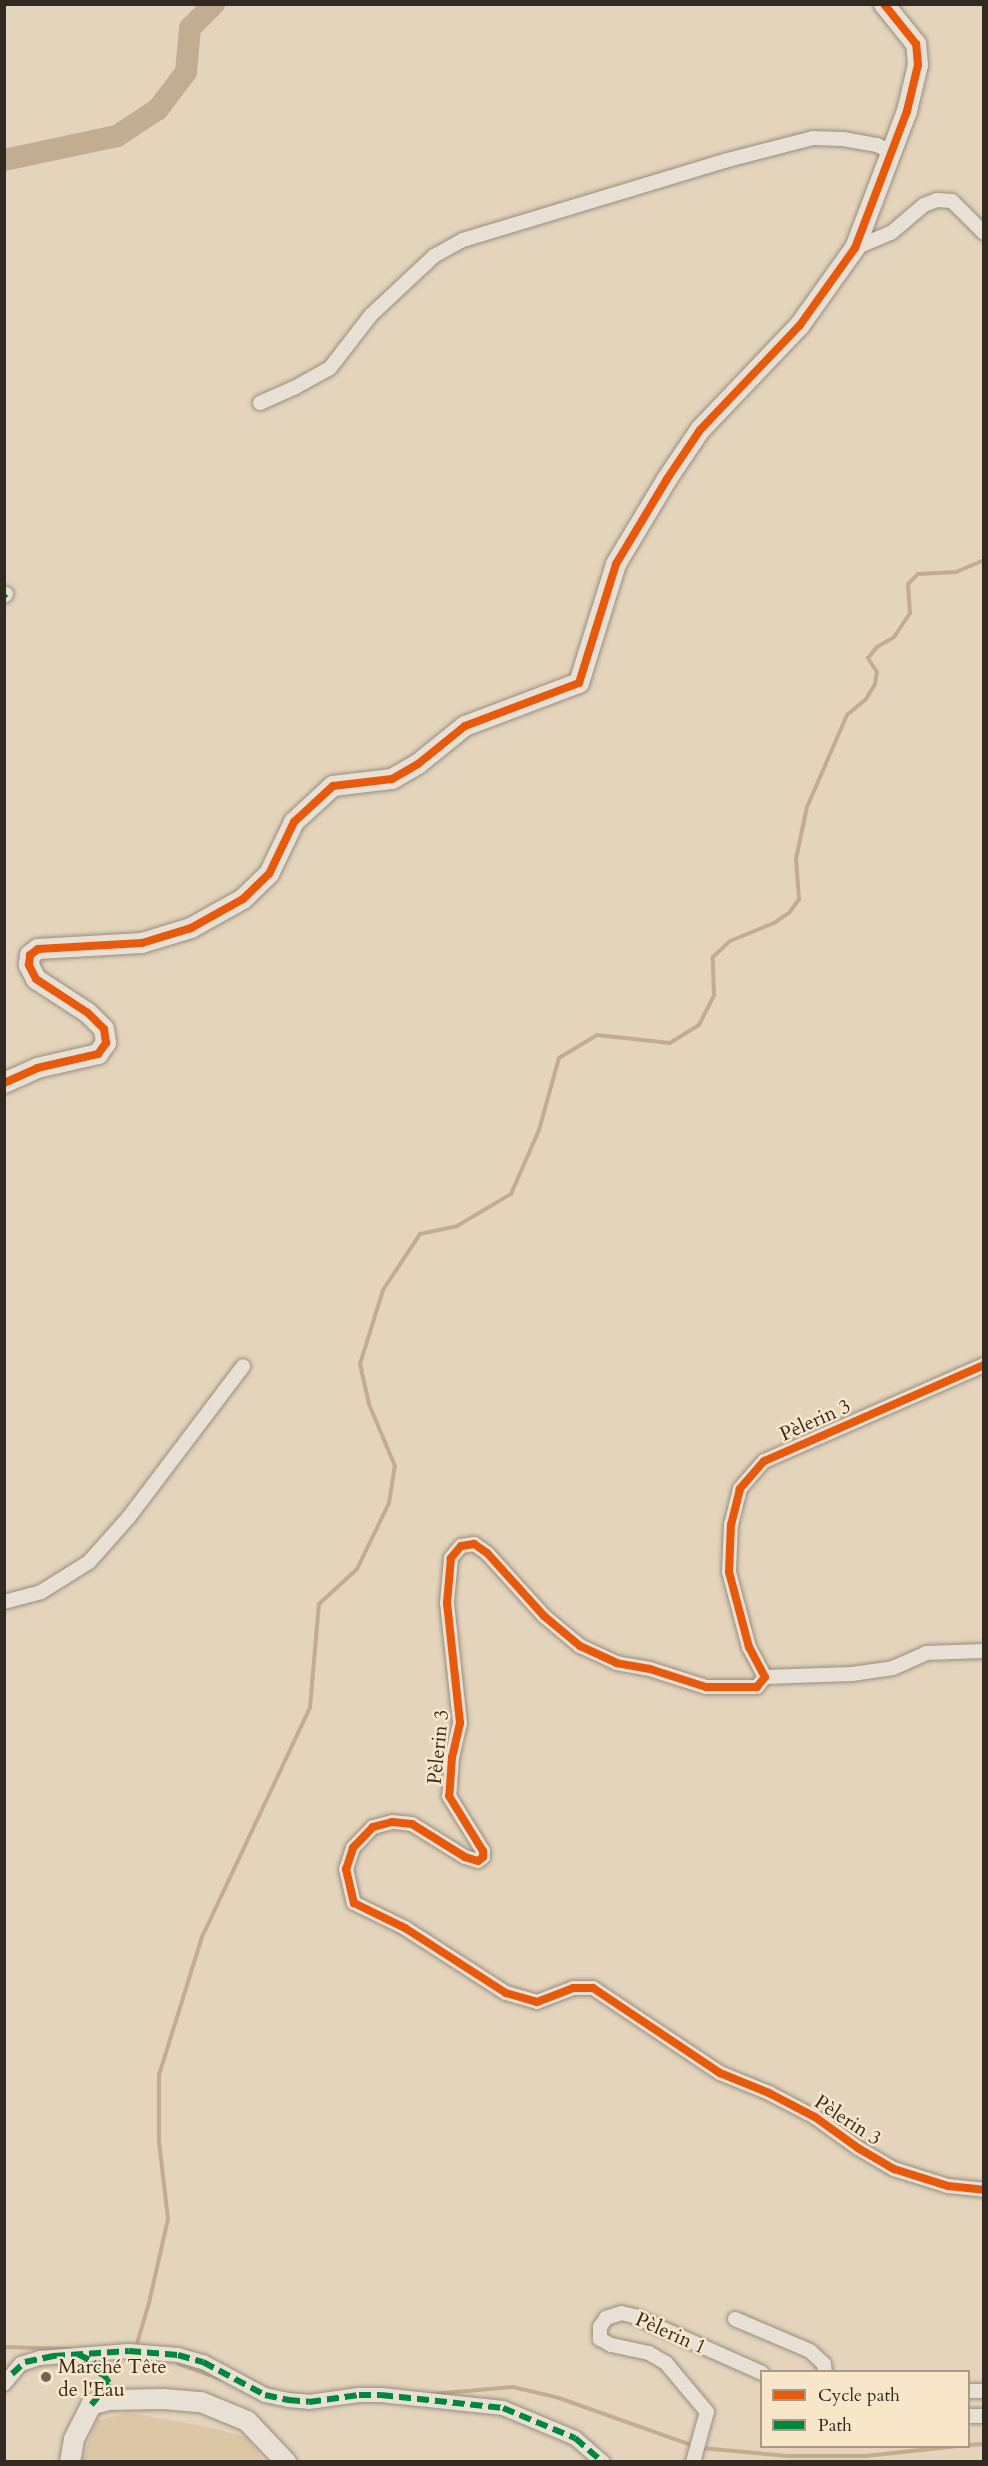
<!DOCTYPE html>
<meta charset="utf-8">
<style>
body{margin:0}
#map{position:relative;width:988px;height:2466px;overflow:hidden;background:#e4d4bc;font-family:Cardo,serif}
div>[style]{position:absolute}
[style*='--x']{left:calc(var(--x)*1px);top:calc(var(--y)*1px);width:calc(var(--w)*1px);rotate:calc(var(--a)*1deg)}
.green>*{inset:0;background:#dbc6a6}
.stream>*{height:4px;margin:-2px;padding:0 2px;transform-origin:2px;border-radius:2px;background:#c1ad8f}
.river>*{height:22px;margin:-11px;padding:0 11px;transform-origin:11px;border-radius:11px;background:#c1ad8f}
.roads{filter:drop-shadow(0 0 2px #978d7f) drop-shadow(0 0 2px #978d7f)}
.street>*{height:14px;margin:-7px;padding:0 7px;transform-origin:7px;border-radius:7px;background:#e8e0d4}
.secondary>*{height:20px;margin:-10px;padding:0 10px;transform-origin:10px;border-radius:10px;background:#e8e0d4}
.quiet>*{height:6px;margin-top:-3px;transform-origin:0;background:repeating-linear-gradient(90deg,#00873e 0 12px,transparent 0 18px)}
.cycleway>*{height:8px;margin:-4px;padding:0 4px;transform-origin:4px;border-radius:4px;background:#e8590c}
.dots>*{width:16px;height:16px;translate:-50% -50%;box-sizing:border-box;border:3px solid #f8e6c9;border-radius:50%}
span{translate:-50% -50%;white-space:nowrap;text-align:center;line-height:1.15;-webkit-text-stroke:5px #f8e6c9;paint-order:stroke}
.street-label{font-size:20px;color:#322920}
.poi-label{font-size:20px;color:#322920}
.left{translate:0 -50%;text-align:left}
.frame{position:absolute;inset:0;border:6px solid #322920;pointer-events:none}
.legend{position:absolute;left:760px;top:2370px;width:210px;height:78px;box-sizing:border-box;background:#f8e6c9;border:2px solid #a99a85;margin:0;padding:8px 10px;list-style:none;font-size:18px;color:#322920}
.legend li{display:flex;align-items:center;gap:12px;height:30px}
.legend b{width:30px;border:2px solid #a99a85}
</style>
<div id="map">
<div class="green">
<i style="clip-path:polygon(127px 2413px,198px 2425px,246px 2437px,264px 2461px,81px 2461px,97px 2421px)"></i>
</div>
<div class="stream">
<i style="--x:4;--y:2347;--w:66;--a:1.7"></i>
<i style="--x:136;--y:2347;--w:46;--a:-73.5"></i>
<i style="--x:149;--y:2303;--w:86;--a:-77.3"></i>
<i style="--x:168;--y:2219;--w:79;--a:-96.6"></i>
<i style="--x:159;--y:2141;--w:66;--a:-90"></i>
<i style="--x:159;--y:2075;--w:145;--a:-72.7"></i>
<i style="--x:202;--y:1937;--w:253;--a:-64.8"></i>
<i style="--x:310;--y:1708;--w:104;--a:-85.1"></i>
<i style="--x:319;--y:1604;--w:52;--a:-42.6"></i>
<i style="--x:357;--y:1569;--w:73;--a:-64.1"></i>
<i style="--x:389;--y:1503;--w:37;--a:-81"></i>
<i style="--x:395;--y:1466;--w:67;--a:-112.8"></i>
<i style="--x:369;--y:1404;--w:41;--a:-102.7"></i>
<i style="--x:360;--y:1364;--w:77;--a:-72.7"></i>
<i style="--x:383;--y:1290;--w:67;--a:-56.5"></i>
<i style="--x:420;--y:1234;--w:38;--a:-12"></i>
<i style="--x:457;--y:1226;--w:63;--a:-30.7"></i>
<i style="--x:511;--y:1194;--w:70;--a:-66.4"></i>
<i style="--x:539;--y:1130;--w:75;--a:-74.5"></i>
<i style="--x:559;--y:1058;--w:44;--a:-31.2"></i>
<i style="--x:597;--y:1035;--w:73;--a:6.3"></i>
<i style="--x:670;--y:1043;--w:34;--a:-32"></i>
<i style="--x:699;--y:1025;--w:34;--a:-63"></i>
<i style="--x:714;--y:995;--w:38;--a:-92"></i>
<i style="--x:713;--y:957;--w:23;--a:-43"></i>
<i style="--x:730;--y:941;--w:48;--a:-22.2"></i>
<i style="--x:774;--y:923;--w:18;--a:-34"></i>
<i style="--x:789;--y:913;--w:17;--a:-54"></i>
<i style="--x:799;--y:899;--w:40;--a:-94.3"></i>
<i style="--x:796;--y:859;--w:53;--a:-78.1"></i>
<i style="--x:807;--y:807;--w:100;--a:-66.5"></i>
<i style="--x:847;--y:715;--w:25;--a:-40"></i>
<i style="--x:866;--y:699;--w:17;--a:-59"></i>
<i style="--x:875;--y:684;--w:12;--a:-81"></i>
<i style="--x:877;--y:672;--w:17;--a:-123"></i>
<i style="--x:868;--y:658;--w:14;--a:-51"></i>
<i style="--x:877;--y:647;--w:20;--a:-30"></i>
<i style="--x:894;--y:637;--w:29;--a:-56"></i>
<i style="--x:910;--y:613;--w:29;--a:-94"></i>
<i style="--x:908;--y:584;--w:14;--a:-45"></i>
<i style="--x:918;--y:574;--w:38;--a:-3"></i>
<i style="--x:956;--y:572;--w:30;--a:-23"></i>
<i style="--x:179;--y:2364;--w:45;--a:19.7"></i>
<i style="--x:432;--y:2394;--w:81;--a:-4.9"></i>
<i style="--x:513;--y:2387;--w:47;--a:13.4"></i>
<i style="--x:559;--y:2398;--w:137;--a:19.6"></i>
<i style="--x:968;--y:2445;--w:16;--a:-4"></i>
<i style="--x:701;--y:2448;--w:87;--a:5.3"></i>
<i style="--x:788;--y:2456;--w:78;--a:0"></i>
<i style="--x:866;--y:2456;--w:92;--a:-6.3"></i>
</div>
<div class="river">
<i style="--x:4;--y:160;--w:116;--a:-12"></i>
<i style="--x:117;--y:136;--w:49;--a:-33.4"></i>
<i style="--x:158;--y:109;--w:46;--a:-52.9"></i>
<i style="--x:186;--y:72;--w:44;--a:-84.8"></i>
<i style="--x:190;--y:28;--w:34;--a:-45"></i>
</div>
<div class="roads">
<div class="street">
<i style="--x:855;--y:248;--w:39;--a:-23"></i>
<i style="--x:891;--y:233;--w:43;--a:-40.3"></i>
<i style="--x:924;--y:205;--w:14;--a:-21"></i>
<i style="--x:937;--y:200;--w:15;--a:4"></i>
<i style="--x:952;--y:201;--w:45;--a:45"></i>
<i style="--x:260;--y:403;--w:37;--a:-24"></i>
<i style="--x:294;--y:388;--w:41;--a:-29.1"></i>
<i style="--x:330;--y:368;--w:67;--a:-52.3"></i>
<i style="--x:371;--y:315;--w:86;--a:-43.1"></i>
<i style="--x:434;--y:256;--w:33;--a:-29"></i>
<i style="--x:463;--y:240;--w:273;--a:-16.8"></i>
<i style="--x:724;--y:161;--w:92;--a:-14.5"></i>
<i style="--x:813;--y:138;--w:30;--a:2"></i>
<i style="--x:843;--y:139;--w:35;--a:10"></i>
<i style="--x:877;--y:145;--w:16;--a:27"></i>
<i style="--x:4;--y:596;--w:3;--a:-45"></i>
<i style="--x:984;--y:1365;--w:240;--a:156.4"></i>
<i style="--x:764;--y:1461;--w:37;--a:131"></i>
<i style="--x:740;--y:1489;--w:36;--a:104"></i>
<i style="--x:731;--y:1524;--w:48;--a:92.4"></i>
<i style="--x:729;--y:1572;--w:78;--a:75.1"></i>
<i style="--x:749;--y:1647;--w:34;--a:62"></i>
<i style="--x:765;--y:1677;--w:13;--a:129"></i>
<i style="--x:757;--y:1687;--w:51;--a:180"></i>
<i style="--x:706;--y:1687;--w:59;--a:-162.2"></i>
<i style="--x:650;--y:1669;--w:34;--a:-170"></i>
<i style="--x:617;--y:1663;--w:41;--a:-155.3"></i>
<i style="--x:580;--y:1646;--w:47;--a:-140.2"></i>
<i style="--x:544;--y:1616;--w:85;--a:-132.1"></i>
<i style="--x:487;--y:1553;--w:16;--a:-145"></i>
<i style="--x:474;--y:1544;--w:13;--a:171"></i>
<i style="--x:461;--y:1546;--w:16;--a:130"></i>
<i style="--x:451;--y:1558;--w:45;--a:95.1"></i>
<i style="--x:447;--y:1603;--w:121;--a:83.8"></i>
<i style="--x:460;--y:1723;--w:35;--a:103"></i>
<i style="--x:452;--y:1757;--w:39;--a:94"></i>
<i style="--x:449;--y:1796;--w:65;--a:58.3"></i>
<i style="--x:483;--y:1851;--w:6;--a:90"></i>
<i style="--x:483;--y:1857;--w:6;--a:141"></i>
<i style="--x:478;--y:1861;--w:14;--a:-163"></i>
<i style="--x:465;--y:1857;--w:62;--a:-148.1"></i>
<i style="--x:412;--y:1824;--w:20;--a:-174"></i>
<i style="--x:392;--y:1822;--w:20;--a:165"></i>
<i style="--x:373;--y:1827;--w:29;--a:134"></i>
<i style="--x:353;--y:1848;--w:22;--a:108"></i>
<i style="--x:346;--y:1869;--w:35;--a:77"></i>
<i style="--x:354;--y:1903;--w:57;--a:26.1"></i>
<i style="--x:405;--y:1928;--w:120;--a:32.8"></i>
<i style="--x:506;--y:1993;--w:32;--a:16"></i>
<i style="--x:537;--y:2002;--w:39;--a:-21"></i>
<i style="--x:573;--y:1988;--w:20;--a:0"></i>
<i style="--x:593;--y:1988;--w:153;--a:33.8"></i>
<i style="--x:720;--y:2073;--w:53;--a:22.2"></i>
<i style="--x:769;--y:2093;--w:52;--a:27.6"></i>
<i style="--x:815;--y:2117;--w:53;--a:35.8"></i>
<i style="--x:858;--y:2148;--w:42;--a:30.3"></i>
<i style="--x:894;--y:2169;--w:57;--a:17.5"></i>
<i style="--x:948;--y:2186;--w:36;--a:6"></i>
<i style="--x:4;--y:1602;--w:38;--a:-15"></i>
<i style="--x:41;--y:1592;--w:57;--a:-32"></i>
<i style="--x:89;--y:1562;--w:60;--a:-48.4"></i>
<i style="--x:129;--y:1517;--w:189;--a:-52.9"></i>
<i style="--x:765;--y:1677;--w:87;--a:-2"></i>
<i style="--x:852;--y:1674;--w:41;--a:-8.3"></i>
<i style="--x:893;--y:1668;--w:36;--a:-24"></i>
<i style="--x:926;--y:1653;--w:58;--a:-2"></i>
<i style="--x:735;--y:2319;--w:82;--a:23.1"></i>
<i style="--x:810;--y:2351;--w:19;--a:43"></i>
<i style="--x:824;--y:2364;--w:8;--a:83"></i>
<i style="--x:4;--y:2384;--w:26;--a:-50"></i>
<i style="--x:21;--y:2364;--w:20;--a:-18"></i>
<i style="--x:40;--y:2358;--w:89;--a:-4.5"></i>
<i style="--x:129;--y:2351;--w:49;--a:4.7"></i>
<i style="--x:178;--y:2355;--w:26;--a:16"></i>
<i style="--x:203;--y:2362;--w:70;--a:28"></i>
<i style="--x:265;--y:2395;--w:24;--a:12"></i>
<i style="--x:288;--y:2400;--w:21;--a:5"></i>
<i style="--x:309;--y:2402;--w:50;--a:-8"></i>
<i style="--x:359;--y:2395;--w:22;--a:0"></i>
<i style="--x:381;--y:2395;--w:123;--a:6.1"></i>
<i style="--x:503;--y:2408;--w:78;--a:22.6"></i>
<i style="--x:575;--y:2438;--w:37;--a:41"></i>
<i style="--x:968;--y:2391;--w:16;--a:0"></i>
<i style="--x:968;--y:2416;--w:16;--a:0"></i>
<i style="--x:693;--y:2462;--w:52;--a:-74.4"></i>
<i style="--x:707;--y:2412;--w:64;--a:-129.9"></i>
<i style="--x:666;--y:2363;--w:20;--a:-150"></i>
<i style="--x:649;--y:2353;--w:39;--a:-168"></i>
<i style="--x:611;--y:2345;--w:13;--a:-151"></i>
<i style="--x:600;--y:2339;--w:12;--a:-90"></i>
<i style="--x:600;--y:2327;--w:11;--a:-56"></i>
<i style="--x:606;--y:2318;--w:16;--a:-18"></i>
<i style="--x:621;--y:2313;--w:13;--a:13"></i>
<i style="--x:634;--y:2316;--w:140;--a:24"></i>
</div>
<div class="secondary">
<i style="--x:4;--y:1083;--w:36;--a:-24"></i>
<i style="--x:37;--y:1068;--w:63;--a:-12.9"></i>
<i style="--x:98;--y:1054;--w:14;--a:-54"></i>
<i style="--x:106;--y:1043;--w:14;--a:-98"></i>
<i style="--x:104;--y:1029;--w:23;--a:-135"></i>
<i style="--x:88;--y:1013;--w:62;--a:-146.8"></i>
<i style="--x:36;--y:979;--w:16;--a:-117"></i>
<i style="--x:29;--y:965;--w:10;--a:-84"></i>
<i style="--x:30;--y:955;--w:10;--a:-37"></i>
<i style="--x:38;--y:949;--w:104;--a:-3.3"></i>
<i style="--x:142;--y:943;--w:51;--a:-17"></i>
<i style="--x:191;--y:928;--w:60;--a:-29.1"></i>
<i style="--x:243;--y:899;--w:36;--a:-44"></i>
<i style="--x:269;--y:874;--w:58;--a:-64.3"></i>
<i style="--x:294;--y:822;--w:53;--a:-42.7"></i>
<i style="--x:333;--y:786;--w:59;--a:-6.8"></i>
<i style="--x:392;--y:779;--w:30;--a:-30"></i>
<i style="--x:418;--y:764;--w:60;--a:-39"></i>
<i style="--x:465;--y:726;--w:122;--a:-20.7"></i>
<i style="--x:579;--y:683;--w:125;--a:-72.7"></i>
<i style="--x:616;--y:564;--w:99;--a:-59"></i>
<i style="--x:667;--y:479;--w:59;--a:-56"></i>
<i style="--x:700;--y:430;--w:145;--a:-46.4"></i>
<i style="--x:800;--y:325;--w:95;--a:-54.5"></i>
<i style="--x:855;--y:248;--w:147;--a:-69.2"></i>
<i style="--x:907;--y:111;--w:47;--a:-76.6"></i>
<i style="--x:918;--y:65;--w:21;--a:-95"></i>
<i style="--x:916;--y:44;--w:51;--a:-128.7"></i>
<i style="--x:70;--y:2462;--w:23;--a:-80"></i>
<i style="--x:74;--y:2439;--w:38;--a:-63"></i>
<i style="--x:91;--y:2405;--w:18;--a:-16"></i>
<i style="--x:108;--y:2400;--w:56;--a:-1"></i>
<i style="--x:164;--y:2399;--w:37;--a:5"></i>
<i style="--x:201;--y:2402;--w:50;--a:22.4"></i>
<i style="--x:247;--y:2421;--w:57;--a:46.4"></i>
</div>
</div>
<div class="quiet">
<i style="--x:4;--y:596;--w:3;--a:-45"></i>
<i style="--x:78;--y:2354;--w:19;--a:28"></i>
<i style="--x:95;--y:2363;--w:11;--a:68"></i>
<i style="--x:99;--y:2373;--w:5;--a:22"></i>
<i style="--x:104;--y:2375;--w:9;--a:58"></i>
<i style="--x:109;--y:2383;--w:28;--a:129"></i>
<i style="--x:12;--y:2374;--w:18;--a:-43"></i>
<i style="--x:25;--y:2362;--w:29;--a:-12"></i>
<i style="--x:53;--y:2356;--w:76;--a:-3.8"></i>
<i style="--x:129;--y:2351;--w:49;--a:4.7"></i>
<i style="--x:178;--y:2355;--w:26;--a:16"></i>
<i style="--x:203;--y:2362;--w:70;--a:28"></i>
<i style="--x:265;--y:2395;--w:24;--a:12"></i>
<i style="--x:288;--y:2400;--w:21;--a:5"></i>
<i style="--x:309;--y:2402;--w:50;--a:-8"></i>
<i style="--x:359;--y:2395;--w:22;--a:0"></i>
<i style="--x:381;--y:2395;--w:123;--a:6.1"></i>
<i style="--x:503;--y:2408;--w:78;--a:22.6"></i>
<i style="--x:575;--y:2438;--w:37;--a:41"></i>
</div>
<div class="cycleway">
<i style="--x:4;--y:1083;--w:36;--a:-24"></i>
<i style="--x:37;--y:1068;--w:63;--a:-12.9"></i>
<i style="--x:98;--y:1054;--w:14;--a:-54"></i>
<i style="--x:106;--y:1043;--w:14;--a:-98"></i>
<i style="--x:104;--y:1029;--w:23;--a:-135"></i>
<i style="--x:88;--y:1013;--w:62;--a:-146.8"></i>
<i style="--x:36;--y:979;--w:16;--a:-117"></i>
<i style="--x:29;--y:965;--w:10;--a:-84"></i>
<i style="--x:30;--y:955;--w:10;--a:-37"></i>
<i style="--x:38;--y:949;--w:104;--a:-3.3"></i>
<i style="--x:142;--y:943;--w:51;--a:-17"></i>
<i style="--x:191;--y:928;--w:60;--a:-29.1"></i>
<i style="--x:243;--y:899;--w:36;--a:-44"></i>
<i style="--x:269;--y:874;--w:58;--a:-64.3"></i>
<i style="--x:294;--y:822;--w:53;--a:-42.7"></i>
<i style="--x:333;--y:786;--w:59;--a:-6.8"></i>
<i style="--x:392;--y:779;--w:30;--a:-30"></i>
<i style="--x:418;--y:764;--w:60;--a:-39"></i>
<i style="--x:465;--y:726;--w:122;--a:-20.7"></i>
<i style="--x:579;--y:683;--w:125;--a:-72.7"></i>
<i style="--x:616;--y:564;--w:99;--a:-59"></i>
<i style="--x:667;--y:479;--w:59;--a:-56"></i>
<i style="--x:700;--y:430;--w:145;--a:-46.4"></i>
<i style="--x:800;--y:325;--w:95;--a:-54.5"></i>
<i style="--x:855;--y:248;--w:147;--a:-69.2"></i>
<i style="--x:907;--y:111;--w:47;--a:-76.6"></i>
<i style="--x:918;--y:65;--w:21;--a:-95"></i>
<i style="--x:916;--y:44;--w:51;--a:-128.7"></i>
<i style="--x:984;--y:1365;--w:240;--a:156.4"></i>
<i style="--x:764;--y:1461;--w:37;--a:131"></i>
<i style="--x:740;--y:1489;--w:36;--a:104"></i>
<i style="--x:731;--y:1524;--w:48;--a:92.4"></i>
<i style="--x:729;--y:1572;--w:78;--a:75.1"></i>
<i style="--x:749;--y:1647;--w:34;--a:62"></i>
<i style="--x:765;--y:1677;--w:13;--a:129"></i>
<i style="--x:757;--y:1687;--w:51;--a:180"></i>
<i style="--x:706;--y:1687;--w:59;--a:-162.2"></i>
<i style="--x:650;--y:1669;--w:34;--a:-170"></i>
<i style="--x:617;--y:1663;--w:41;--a:-155.3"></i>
<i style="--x:580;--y:1646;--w:47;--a:-140.2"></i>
<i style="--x:544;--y:1616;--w:85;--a:-132.1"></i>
<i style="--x:487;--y:1553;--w:16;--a:-145"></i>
<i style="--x:474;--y:1544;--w:13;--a:171"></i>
<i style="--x:461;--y:1546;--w:16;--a:130"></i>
<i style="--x:451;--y:1558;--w:45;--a:95.1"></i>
<i style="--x:447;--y:1603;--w:121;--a:83.8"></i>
<i style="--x:460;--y:1723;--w:35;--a:103"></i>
<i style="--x:452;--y:1757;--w:39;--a:94"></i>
<i style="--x:449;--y:1796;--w:65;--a:58.3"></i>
<i style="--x:483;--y:1851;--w:6;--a:90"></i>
<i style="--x:483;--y:1857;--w:6;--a:141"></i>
<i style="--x:478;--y:1861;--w:14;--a:-163"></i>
<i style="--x:465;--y:1857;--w:62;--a:-148.1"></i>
<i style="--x:412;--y:1824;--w:20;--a:-174"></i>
<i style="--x:392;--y:1822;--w:20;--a:165"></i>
<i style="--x:373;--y:1827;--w:29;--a:134"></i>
<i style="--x:353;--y:1848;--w:22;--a:108"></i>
<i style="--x:346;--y:1869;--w:35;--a:77"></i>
<i style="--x:354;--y:1903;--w:57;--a:26.1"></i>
<i style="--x:405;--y:1928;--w:120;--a:32.8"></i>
<i style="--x:506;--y:1993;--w:32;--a:16"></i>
<i style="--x:537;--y:2002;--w:39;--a:-21"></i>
<i style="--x:573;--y:1988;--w:20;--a:0"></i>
<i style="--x:593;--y:1988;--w:153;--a:33.8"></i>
<i style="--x:720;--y:2073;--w:53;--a:22.2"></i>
<i style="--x:769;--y:2093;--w:52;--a:27.6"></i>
<i style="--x:815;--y:2117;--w:53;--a:35.8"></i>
<i style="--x:858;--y:2148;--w:42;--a:30.3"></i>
<i style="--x:894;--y:2169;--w:57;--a:17.5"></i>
<i style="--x:948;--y:2186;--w:36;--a:6"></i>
</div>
<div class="dots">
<i style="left:46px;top:2377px;background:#706557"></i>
</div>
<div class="street-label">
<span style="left:815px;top:1420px;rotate:-24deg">Pèlerin 3</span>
<span style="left:438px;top:1747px;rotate:-84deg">Pèlerin 3</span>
<span style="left:848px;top:2120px;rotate:33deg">Pèlerin 3</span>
<span style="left:671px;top:2333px;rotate:24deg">Pèlerin 1</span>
</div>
<div class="poi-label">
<span class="left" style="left:58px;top:2378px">Marché Tête<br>de l'Eau</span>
</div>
<div class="frame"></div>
<ul class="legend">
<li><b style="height:8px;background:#e8590c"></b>Cycle path</li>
<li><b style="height:8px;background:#00873e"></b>Path</li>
</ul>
</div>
